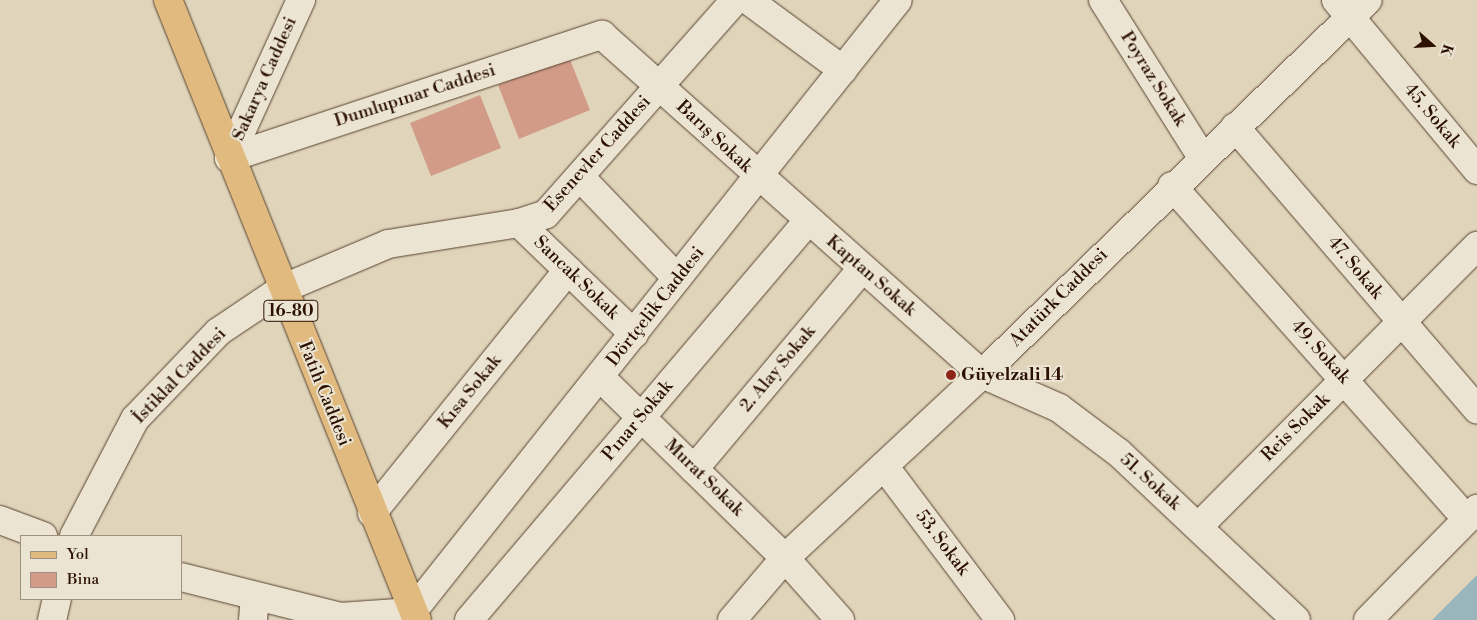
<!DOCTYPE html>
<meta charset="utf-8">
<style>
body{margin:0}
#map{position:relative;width:1477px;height:620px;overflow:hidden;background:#e0d5bb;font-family:"Libre Bodoni",serif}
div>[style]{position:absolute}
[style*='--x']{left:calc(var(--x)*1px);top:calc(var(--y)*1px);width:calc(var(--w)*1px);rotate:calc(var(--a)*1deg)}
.water>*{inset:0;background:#9ab5bc}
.building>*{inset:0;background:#d19b88}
.roads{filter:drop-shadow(0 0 1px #59422f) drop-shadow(0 0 1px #59422f)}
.minor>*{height:28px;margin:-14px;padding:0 14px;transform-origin:14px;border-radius:14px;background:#ebe4d3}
.major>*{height:28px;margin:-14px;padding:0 14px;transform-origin:14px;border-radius:14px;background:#e0ba7e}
.dots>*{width:14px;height:14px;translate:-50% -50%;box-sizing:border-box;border:2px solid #ebe4d3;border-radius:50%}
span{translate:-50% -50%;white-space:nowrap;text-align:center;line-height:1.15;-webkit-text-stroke:4px #ebe4d3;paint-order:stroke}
.shield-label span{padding:1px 4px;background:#ebe4d3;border:1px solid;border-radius:4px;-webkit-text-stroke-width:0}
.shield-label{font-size:16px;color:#2c1100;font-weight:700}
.street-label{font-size:18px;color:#2c1100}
.poi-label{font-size:18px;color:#2c1100;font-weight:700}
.left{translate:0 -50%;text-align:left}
.legend{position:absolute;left:20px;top:535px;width:162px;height:65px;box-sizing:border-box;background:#ebe4d3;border:1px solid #9f907f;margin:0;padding:6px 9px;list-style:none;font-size:15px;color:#2c1100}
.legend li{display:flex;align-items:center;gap:10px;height:25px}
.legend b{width:25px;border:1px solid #9f907f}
.north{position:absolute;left:1407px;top:20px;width:50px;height:50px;-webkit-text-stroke:4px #ebe4d3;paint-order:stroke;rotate:109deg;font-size:14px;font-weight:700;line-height:20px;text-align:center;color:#2c1100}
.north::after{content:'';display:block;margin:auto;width:18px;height:22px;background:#2c1100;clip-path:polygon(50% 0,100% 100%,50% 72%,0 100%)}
</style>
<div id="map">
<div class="water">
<i style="clip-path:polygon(1477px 575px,1477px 620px,1432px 620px)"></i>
</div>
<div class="building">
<i style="clip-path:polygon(569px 57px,590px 110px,519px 139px,498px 85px)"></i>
<i style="clip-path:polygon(480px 95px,501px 148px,431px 176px,410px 123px)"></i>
</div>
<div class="roads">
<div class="minor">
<i style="--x:748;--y:0;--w:118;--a:36.4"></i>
<i style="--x:1103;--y:0;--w:186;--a:57.8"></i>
<i style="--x:1336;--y:0;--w:221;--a:50.3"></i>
<i style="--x:1235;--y:127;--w:372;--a:49.4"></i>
<i style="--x:229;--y:158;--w:393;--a:-18.3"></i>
<i style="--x:602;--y:35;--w:509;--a:41.74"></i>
<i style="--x:982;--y:374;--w:84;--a:23.8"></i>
<i style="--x:1059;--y:408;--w:75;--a:36.9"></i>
<i style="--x:1119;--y:453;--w:243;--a:43.3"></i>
<i style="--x:229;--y:158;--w:174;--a:-65.5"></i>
<i style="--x:580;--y:177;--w:140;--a:46.2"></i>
<i style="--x:1172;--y:186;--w:445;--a:48.5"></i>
<i style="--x:519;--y:223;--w:160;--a:44"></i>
<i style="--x:600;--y:377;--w:259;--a:44.4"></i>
<i style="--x:785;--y:558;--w:83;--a:48.4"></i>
<i style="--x:884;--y:466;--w:193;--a:53"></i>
<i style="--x:694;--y:469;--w:261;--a:-50"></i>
<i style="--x:372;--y:513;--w:312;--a:-51.1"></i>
<i style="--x:0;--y:520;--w:46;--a:20.4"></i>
<i style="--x:1199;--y:526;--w:395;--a:-45.2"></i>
<i style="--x:74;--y:536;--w:132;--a:-62.5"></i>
<i style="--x:135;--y:419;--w:120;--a:-46.3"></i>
<i style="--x:218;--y:332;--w:77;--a:-33.9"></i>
<i style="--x:282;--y:289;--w:115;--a:-23"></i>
<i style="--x:388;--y:244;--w:133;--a:-9.1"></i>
<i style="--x:519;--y:223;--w:28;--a:-18"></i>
<i style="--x:546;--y:214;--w:286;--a:-48.5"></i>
<i style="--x:181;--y:577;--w:164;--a:14.1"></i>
<i style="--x:340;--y:617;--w:72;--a:-4"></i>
<i style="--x:412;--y:612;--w:781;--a:-51.55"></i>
<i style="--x:52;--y:620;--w:22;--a:-77"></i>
<i style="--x:253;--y:620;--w:23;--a:-85"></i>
<i style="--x:469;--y:620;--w:524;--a:-49.65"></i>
<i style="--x:732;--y:620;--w:82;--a:-49.5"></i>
<i style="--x:785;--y:558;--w:270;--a:-43"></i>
<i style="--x:982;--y:374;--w:537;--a:-44.1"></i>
<i style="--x:1368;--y:620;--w:156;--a:-45.5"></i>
</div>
<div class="major">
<i style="--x:168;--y:0;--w:668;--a:68.12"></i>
</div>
</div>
<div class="dots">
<i style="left:951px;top:375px;background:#8f2418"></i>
</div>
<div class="shield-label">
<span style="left:291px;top:311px">16-80</span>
</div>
<div class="street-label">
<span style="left:265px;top:79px;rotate:-66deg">Sakarya Caddesi</span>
<span style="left:1153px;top:79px;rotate:58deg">Poyraz Sokak</span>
<span style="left:415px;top:96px;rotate:-18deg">Dumlupınar Caddesi</span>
<span style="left:1432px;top:116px;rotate:50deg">45. Sokak</span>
<span style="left:714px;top:137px;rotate:43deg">Barış Sokak</span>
<span style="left:598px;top:154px;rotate:-48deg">Esenevler Caddesi</span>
<span style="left:1355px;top:268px;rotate:50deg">47. Sokak</span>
<span style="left:871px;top:276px;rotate:41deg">Kaptan Sokak</span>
<span style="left:576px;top:278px;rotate:44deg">Sancak Sokak</span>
<span style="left:1059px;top:298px;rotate:-45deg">Atatürk Caddesi</span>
<span style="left:656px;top:307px;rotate:-52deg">Dörtçelik Caddesi</span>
<span style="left:1320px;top:352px;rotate:48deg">49. Sokak</span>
<span style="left:778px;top:369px;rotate:-50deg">2. Alay Sokak</span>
<span style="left:180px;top:376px;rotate:-46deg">İstiklal Caddesi</span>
<span style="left:470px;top:392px;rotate:-51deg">Kısa Sokak</span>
<span style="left:324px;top:394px;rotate:68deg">Fatih Caddesi</span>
<span style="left:638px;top:421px;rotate:-50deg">Pınar Sokak</span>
<span style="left:1296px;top:428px;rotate:-45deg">Reis Sokak</span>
<span style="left:704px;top:478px;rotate:44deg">Murat Sokak</span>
<span style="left:1150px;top:482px;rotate:42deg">51. Sokak</span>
<span style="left:942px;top:543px;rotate:53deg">53. Sokak</span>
</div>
<div class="poi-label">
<span class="left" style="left:961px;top:375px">Güyelzali 14</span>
</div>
<ul class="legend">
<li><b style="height:6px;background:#e0ba7e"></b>Yol</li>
<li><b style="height:14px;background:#d19b88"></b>Bina</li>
</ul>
<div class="north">K</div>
</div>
